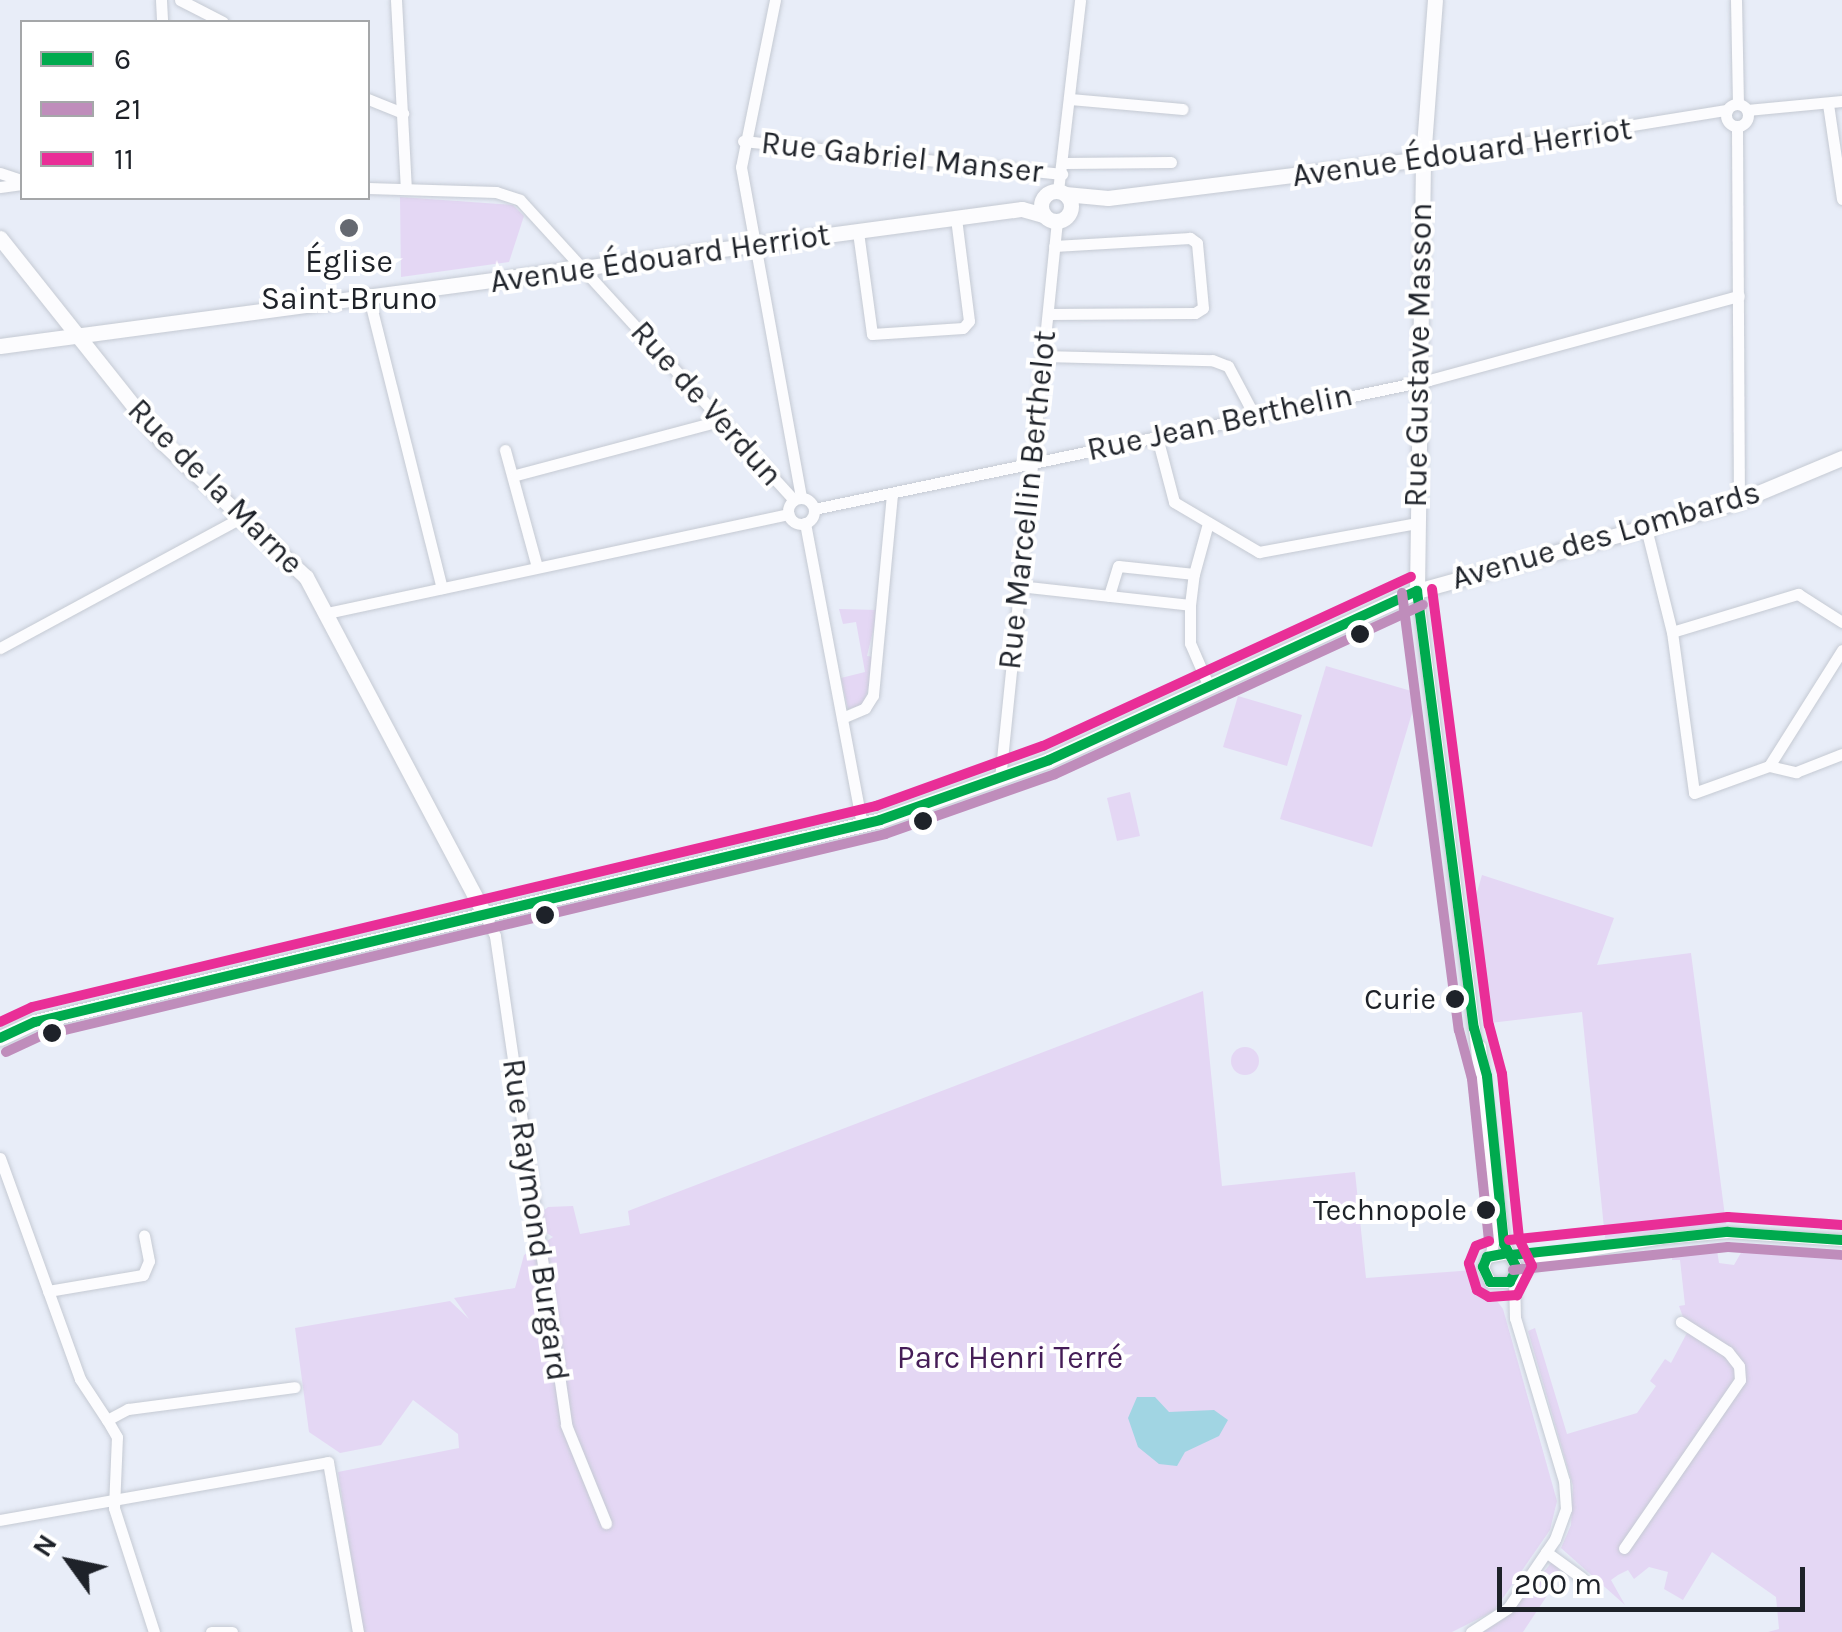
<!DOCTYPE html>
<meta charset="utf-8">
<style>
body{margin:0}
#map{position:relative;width:1842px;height:1632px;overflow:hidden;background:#e8edf8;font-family:Karla,sans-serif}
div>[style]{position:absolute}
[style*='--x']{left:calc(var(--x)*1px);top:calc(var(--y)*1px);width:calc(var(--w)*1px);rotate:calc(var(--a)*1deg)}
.green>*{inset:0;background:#e4d7f4}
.round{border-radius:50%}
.water>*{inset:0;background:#a1d5e3}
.roads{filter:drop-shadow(0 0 2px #c5cad3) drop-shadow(0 0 2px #c5cad3)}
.street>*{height:11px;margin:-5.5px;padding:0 5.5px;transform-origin:5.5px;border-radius:5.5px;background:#fcfcfe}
.street>.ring{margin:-5.5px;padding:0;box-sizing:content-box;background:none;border:11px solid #fcfcfe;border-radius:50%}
.secondary>*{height:15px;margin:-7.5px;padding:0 7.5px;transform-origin:7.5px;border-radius:7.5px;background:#fcfcfe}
.secondary>.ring{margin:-7.5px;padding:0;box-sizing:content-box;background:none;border:15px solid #fcfcfe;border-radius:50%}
.bus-1>*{height:10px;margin:-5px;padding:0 5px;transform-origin:5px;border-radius:5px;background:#00aa4e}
.bus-2>*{height:10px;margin:-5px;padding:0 5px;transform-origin:5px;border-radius:5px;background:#bf8dbb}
.bus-3>*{height:10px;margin:-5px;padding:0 5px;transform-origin:5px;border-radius:5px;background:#e92e97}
.dots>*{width:28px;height:28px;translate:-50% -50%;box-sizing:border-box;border:5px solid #fff;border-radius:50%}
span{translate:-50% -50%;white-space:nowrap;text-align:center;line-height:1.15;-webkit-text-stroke:8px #fff;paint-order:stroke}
.bus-label{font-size:30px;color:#1e2229}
.right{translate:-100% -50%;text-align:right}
.street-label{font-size:32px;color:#1e2229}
.poi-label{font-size:32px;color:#1e2229}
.park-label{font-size:32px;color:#451d57}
.legend{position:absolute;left:20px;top:20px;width:350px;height:180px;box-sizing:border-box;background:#fff;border:2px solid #a5a7a9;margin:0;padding:12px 18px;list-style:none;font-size:30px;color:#1e2229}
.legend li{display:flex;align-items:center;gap:20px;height:50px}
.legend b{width:50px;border:2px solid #a5a7a9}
.north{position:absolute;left:20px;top:1512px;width:100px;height:100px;-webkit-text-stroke:8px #fff;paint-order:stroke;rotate:303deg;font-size:28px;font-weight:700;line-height:40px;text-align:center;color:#1e2229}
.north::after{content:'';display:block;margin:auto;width:35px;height:45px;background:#1e2229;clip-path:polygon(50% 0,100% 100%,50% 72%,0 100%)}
.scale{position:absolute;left:1497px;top:1567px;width:308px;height:45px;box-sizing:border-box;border:5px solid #1e2229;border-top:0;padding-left:12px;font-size:30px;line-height:35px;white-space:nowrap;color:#1e2229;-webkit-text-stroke:8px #fff;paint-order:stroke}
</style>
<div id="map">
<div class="green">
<i style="clip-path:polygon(400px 197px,513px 205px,524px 216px,509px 262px,401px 277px)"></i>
<i style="clip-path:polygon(839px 609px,878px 610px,867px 656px,874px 657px,871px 680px,863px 705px,848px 709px,841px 678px,865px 672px,856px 622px,843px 624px)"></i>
<i style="clip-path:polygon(1326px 666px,1418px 693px,1372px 847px,1280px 819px)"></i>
<i style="clip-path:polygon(1238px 696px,1302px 715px,1287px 766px,1223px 747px)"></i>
<i style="clip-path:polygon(1130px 792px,1140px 836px,1117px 841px,1107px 798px)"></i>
<i style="clip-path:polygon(1482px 875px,1614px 918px,1597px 965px,1691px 953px,1726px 1224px,1605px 1238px,1582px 1012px,1490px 1023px,1475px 899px)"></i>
<i style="clip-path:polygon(1203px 991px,1222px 1186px,1355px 1172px,1366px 1278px,1474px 1270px,1503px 1309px,1557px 1501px,1550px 1530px,1494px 1611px,1452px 1632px,363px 1632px,338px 1472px,459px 1448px,458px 1434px,413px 1400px,381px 1445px,340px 1453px,309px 1432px,295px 1328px,450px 1301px,469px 1319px,454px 1298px,515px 1288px,524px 1255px,553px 1237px,545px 1232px,542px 1212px,548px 1207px,573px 1206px,580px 1234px,630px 1225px,628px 1211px)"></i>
<i class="round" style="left:1231px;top:1047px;width:28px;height:28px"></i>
<i style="clip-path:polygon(1716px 1244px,1719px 1263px,1734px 1265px,1746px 1244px,1842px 1252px,1842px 1632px,1768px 1632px,1779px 1629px,1776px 1597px,1712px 1552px,1683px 1600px,1664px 1589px,1668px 1572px,1649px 1567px,1634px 1579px,1628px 1570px,1618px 1575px,1611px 1580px,1625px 1605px,1561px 1548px,1571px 1525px,1573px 1486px,1528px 1331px,1535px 1328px,1567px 1434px,1637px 1413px,1656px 1386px,1650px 1381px,1665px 1359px,1671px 1363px,1688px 1331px,1679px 1306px,1685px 1305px,1680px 1260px,1672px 1260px,1672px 1249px)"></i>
<i style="clip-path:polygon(1552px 1562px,1562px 1573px,1523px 1632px,1483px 1632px,1508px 1616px)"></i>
</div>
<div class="water">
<i style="clip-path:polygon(1137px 1397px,1155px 1397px,1169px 1412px,1214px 1410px,1228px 1420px,1219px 1436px,1185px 1452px,1177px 1466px,1159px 1464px,1138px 1447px,1128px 1418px)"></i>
</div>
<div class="roads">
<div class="street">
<i style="--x:161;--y:0;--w:22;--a:87"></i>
<i style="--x:180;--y:0;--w:48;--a:27.1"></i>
<i style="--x:396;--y:0;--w:189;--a:87"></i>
<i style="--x:775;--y:0;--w:170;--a:101.5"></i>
<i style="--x:741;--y:167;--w:336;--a:79.7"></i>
<i style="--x:1736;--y:0;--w:104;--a:88.9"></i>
<i style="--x:368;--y:99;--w:38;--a:22"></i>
<i style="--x:1070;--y:99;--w:113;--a:5.1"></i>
<i class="ring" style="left:1726px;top:104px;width:11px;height:11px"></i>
<i style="--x:1828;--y:104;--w:96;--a:81.6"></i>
<i style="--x:1747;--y:110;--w:95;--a:-5.4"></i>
<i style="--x:1737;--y:127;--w:374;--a:89.7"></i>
<i style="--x:743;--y:141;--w:321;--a:5.9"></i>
<i style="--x:1423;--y:159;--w:308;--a:-9.2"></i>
<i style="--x:1064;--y:163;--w:107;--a:-0.5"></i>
<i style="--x:0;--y:173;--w:23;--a:18"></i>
<i style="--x:0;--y:187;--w:22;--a:-8"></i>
<i style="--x:368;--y:188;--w:128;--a:1.8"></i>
<i style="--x:496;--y:192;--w:25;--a:18"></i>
<i style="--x:520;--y:200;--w:406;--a:47.6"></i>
<i style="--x:1058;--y:191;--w:192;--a:-83.4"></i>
<i style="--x:858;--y:232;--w:103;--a:82.2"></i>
<i style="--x:872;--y:334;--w:91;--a:-3.8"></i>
<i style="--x:963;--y:328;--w:9;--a:-49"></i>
<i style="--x:969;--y:321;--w:104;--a:-97.2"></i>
<i style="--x:369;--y:298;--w:299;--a:75.9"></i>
<i style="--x:1048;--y:314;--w:147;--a:-0.4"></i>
<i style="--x:1195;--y:313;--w:9;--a:-32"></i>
<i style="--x:1203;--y:308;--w:65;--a:-95.3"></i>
<i style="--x:1197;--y:243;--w:9;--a:-144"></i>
<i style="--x:1190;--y:238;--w:136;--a:176.6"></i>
<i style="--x:1043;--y:356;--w:169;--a:1.4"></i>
<i style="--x:1212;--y:360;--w:17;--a:21"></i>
<i style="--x:1228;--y:366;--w:55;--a:62"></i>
<i style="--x:1157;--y:437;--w:67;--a:75.3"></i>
<i style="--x:1174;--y:502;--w:99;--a:30.5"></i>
<i style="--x:1259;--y:552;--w:161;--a:-10.4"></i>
<i style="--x:505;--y:450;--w:121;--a:74.7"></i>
<i style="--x:516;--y:475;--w:213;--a:-14.9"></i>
<i class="ring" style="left:788px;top:498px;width:15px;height:15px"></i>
<i style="--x:814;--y:509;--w:628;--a:-11.85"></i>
<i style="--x:1429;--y:380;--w:321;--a:-15.2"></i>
<i style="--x:805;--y:523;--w:307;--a:79.3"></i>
<i style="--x:1646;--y:528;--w:107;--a:76"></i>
<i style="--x:1672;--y:632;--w:162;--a:82.2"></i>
<i style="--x:1694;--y:793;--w:80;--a:-19.8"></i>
<i style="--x:1769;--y:766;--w:28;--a:13"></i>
<i style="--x:1796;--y:772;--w:49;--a:-21.4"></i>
<i style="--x:1194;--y:574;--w:53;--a:-74.6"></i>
<i style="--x:1019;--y:586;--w:172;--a:6.3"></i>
<i style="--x:1190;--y:605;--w:31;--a:-83"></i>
<i style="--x:1194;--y:574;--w:76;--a:-174"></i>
<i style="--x:1118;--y:566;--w:31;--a:107"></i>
<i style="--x:1417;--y:591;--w:441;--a:82.6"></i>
<i style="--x:1474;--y:1028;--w:204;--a:84.1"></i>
<i style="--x:1495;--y:1231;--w:23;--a:100"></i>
<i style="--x:1190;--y:605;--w:38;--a:90"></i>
<i style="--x:1190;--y:643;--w:48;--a:66.6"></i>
<i style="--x:327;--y:613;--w:472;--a:-12.1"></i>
<i style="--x:1672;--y:632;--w:132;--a:-16.8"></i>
<i style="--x:1798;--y:594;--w:52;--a:32.5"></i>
<i style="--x:0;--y:648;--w:275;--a:-28.4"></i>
<i style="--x:842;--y:718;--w:25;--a:-23"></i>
<i style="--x:865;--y:708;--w:15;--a:-58"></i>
<i style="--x:873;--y:695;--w:202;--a:-84.6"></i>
<i style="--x:1769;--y:766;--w:137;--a:-57.8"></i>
<i style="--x:1000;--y:779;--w:561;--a:-84.17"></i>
<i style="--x:484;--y:913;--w:25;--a:64"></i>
<i style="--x:495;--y:936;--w:494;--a:81.7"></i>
<i style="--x:566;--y:1425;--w:106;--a:67.8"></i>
<i style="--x:1480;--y:1046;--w:199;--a:83.1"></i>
<i style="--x:1504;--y:1244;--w:27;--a:62"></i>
<i style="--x:1517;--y:1268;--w:16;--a:117"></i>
<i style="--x:1510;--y:1282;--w:20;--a:180"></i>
<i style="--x:1490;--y:1282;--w:17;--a:-115"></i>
<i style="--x:1483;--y:1267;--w:11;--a:-68"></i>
<i style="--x:1487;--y:1257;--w:21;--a:-11"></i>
<i style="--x:0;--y:1158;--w:235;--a:70.1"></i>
<i style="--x:80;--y:1379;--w:49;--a:56.6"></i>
<i style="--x:1516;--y:1273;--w:35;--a:-27"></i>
<i style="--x:1547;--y:1257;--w:118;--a:-9.3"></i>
<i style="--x:1663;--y:1238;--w:65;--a:-5.3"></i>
<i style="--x:1728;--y:1232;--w:114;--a:4"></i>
<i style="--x:48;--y:1291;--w:96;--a:-9.6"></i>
<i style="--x:143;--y:1275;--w:15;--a:-67"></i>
<i style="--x:149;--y:1261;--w:26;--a:-101"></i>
<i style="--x:0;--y:1520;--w:333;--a:-10"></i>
<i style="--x:328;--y:1462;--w:173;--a:80"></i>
<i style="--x:1624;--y:1548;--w:204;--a:-55.4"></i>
<i style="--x:1740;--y:1380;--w:14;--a:-94"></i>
<i style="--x:1739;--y:1366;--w:18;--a:-128"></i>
<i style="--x:1728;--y:1352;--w:56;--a:-147.4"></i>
<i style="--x:1546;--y:1552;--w:44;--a:35.8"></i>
<i style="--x:154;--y:1632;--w:130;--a:-107.9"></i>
<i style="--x:114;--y:1508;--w:71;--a:-87.6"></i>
<i style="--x:117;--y:1437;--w:20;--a:-120"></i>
<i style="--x:107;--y:1420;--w:24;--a:-28"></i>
<i style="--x:128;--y:1409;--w:168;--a:-7.5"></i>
<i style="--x:211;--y:1632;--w:21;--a:0"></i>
<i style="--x:1471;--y:1632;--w:44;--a:-33"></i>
<i style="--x:1508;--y:1608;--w:83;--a:-55.7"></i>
<i style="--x:1555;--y:1539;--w:32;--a:-70"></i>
<i style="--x:1566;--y:1509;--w:28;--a:-94"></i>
<i style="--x:1564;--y:1481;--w:170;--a:-106.7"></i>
<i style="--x:1515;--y:1318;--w:40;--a:-91.4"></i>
</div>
<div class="secondary">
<i class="ring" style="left:1041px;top:191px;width:15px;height:15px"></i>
<i style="--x:1065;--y:194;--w:43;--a:5.3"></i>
<i style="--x:1108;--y:198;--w:317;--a:-7.1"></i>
<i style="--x:0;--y:238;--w:260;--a:51.5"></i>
<i style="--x:162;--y:442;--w:197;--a:43.2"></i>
<i style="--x:306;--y:577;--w:380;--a:62.1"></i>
<i style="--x:0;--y:346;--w:1031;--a:-7.64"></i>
<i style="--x:1022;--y:209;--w:22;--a:16"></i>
<i style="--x:1417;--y:591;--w:432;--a:-89.2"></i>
<i style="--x:1423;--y:159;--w:159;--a:-85.7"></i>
<i style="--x:0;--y:1038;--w:38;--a:-25"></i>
<i style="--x:35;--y:1022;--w:869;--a:-13.44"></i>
<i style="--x:880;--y:820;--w:179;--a:-19.5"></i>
<i style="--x:1049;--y:760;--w:405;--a:-24.7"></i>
<i style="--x:1417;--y:591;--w:334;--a:-15.6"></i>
<i style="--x:1739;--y:501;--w:112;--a:-22.7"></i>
</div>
</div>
<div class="bus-1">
<i style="--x:1417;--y:591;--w:441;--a:82.6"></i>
<i style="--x:1474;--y:1028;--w:50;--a:74.8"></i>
<i style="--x:1487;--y:1076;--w:169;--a:84.2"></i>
<i style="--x:1504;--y:1244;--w:27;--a:62"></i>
<i style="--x:1517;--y:1268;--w:16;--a:117"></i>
<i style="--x:1510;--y:1282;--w:20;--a:180"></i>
<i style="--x:1490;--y:1282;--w:17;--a:-115"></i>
<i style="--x:1483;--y:1267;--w:11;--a:-68"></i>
<i style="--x:1487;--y:1257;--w:21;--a:-11"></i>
<i style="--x:0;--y:1038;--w:38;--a:-25"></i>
<i style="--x:35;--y:1022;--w:869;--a:-13.44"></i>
<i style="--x:880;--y:820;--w:179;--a:-19.5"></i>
<i style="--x:1049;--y:760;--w:405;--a:-24.7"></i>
<i style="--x:1511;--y:1255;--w:218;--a:-6.1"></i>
<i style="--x:1728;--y:1232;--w:114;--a:4"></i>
</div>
<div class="bus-2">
<i style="--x:1402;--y:593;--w:441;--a:82.6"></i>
<i style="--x:1459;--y:1030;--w:51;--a:75.1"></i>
<i style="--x:1472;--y:1079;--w:163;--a:84"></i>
<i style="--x:6;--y:1052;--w:38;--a:-25"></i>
<i style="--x:40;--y:1036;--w:869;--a:-13.44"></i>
<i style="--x:885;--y:834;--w:180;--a:-19.4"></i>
<i style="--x:1055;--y:774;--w:405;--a:-24.7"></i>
<i style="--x:1513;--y:1270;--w:216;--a:-6.1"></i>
<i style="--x:1728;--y:1247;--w:113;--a:4"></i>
</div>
<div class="bus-3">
<i style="--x:1432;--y:589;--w:440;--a:82.6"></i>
<i style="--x:1489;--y:1025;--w:51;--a:75.1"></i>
<i style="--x:1502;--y:1074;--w:166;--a:84.1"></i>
<i style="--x:1519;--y:1239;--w:30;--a:64"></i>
<i style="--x:1532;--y:1266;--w:33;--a:117"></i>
<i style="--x:1517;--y:1295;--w:28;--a:176"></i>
<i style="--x:1489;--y:1297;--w:14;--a:-150"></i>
<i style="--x:1477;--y:1290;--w:28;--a:-107"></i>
<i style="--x:1469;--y:1263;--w:18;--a:-68"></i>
<i style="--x:1476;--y:1246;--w:14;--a:-21"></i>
<i style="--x:0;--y:1022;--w:35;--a:-25"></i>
<i style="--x:32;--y:1007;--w:868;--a:-13.4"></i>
<i style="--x:876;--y:806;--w:177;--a:-19.8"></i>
<i style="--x:1043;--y:746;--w:405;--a:-24.7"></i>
<i style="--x:1509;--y:1240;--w:220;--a:-6"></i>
<i style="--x:1728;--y:1217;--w:114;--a:4"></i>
</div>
<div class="dots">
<i style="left:349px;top:228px;background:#656971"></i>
<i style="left:1360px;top:634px;background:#1e2229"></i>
<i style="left:923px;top:821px;background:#1e2229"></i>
<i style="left:545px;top:915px;background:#1e2229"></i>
<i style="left:1455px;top:999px;background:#1e2229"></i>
<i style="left:52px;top:1033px;background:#1e2229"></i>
<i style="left:1486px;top:1210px;background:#1e2229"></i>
</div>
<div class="bus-label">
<span class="right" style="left:1436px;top:999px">Curie</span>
<span class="right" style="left:1467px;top:1210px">Technopole</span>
</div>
<div class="street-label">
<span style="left:1462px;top:153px;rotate:-8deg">Avenue Édouard Herriot</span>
<span style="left:902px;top:158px;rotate:6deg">Rue Gabriel Manser</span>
<span style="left:660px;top:259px;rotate:-8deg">Avenue Édouard Herriot</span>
<span style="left:1419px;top:355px;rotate:-89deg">Rue Gustave Masson</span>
<span style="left:706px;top:404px;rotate:48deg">Rue de Verdun</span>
<span style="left:1220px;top:423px;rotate:-12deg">Rue Jean Berthelin</span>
<span style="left:215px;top:487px;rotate:45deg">Rue de la Marne</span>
<span style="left:1028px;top:500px;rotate:-84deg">Rue Marcellin Berthelot</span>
<span style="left:1606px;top:536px;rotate:-16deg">Avenue des Lombards</span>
<span style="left:535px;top:1220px;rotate:82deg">Rue Raymond Burgard</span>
</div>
<div class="poi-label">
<span style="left:349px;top:281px">Église<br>Saint-Bruno</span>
</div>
<div class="park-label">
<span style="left:1010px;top:1358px">Parc Henri Terré</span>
</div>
<ul class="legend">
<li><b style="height:12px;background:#00aa4e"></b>6</li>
<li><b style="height:12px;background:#bf8dbb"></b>21</li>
<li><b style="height:12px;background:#e92e97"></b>11</li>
</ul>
<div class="north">N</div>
<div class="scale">200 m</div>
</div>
